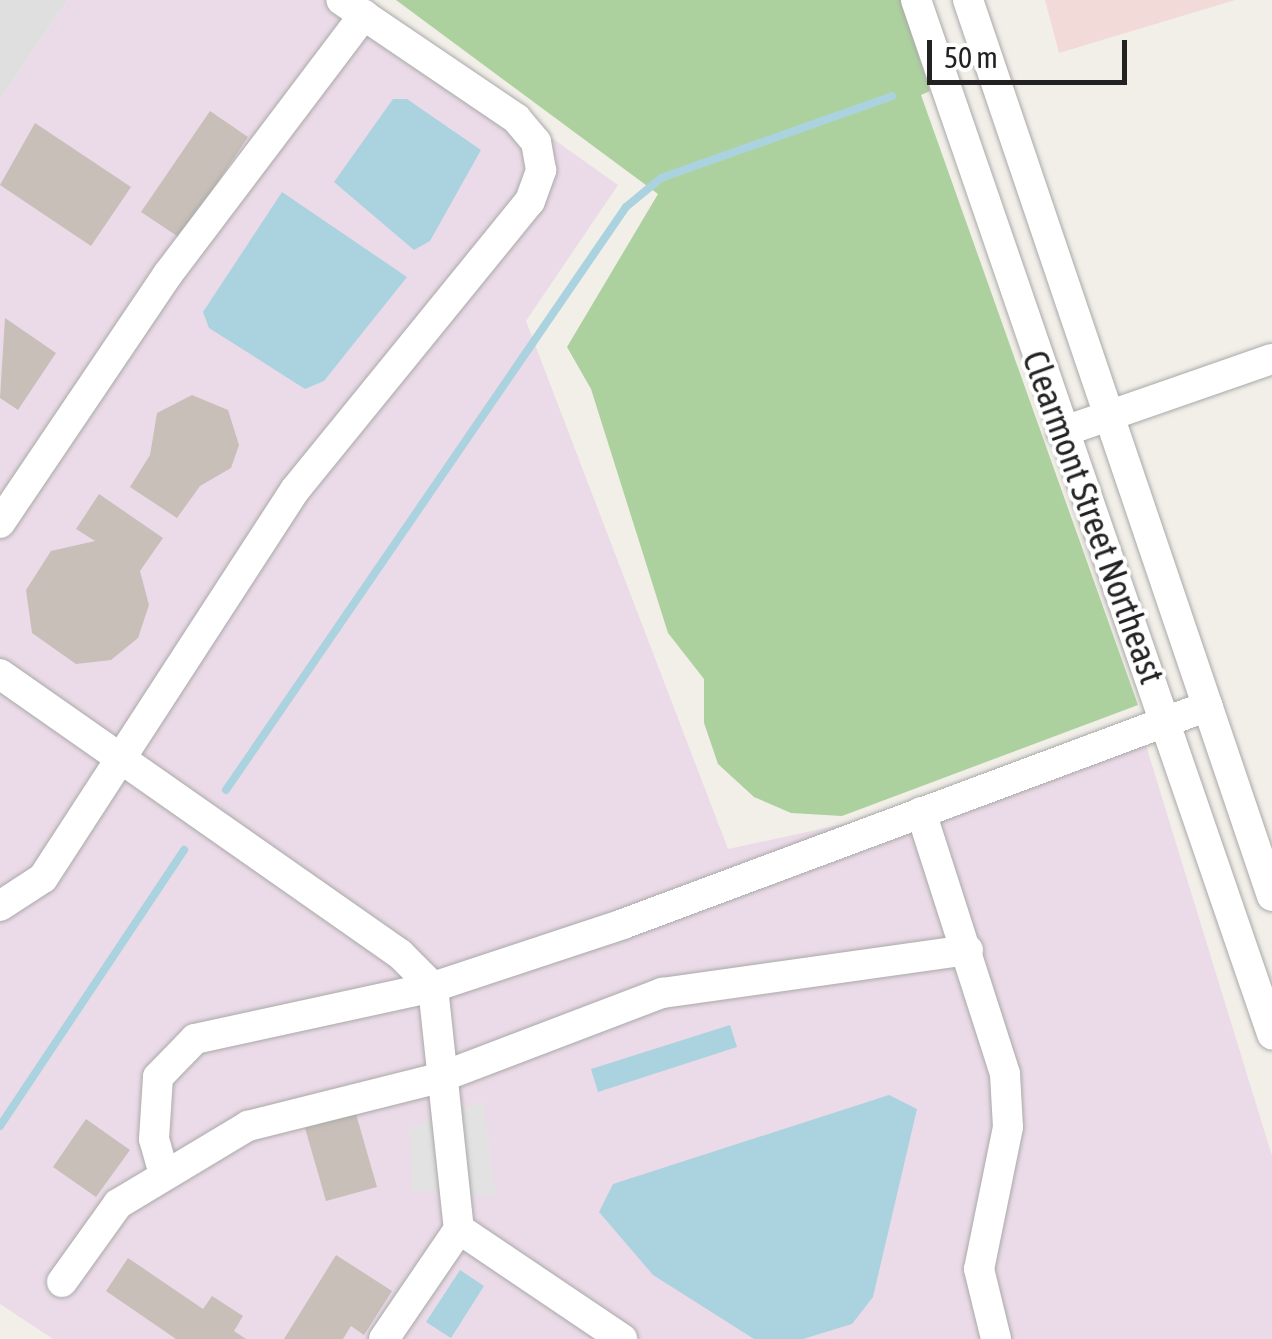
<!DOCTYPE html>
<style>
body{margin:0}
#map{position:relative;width:1272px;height:1339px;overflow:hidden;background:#f2efe9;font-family:"Asap Condensed",sans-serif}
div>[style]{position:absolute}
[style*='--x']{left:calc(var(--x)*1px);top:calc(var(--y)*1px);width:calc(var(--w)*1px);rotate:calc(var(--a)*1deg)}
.residential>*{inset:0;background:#e0dfdf}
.commercial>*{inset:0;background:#f2dad9}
.industrial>*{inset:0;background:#ebdbe8}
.forest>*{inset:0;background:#add19e}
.parking>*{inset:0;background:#e2e2e2}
.water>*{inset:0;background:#aad3df}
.stream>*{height:8px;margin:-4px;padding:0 4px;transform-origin:4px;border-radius:4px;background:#aad3df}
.building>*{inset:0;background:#c7bfb8}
.roads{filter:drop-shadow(0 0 2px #a9a9a9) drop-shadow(0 0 2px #a9a9a9)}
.minor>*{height:30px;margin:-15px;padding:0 15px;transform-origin:15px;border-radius:15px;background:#fff}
span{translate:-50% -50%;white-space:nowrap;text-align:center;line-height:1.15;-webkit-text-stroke:8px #fff;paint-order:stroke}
.street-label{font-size:35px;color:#222}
.scale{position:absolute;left:927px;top:40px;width:200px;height:45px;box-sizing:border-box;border:5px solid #222;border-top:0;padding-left:12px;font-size:30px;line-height:35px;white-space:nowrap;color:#222;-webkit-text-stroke:8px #fff;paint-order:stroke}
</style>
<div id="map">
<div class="residential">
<i style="clip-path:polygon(0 0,68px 0,0 100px)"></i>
</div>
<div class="commercial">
<i style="clip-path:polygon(1045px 0,1235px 0,1059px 53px)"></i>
</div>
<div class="industrial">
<i style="clip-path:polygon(68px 0,357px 0,618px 185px,526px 321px,728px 849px,871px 818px,1137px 716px,1272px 1156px,1272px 1339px,53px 1339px,0 1304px,0 100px)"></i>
</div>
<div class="forest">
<i style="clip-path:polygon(396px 0,901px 0,930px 91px,921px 95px,1138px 705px,842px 816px,791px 813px,754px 797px,718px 764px,704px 723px,704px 679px,668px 633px,591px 389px,567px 347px,658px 194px)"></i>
</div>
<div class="parking">
<i style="clip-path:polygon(483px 1101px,496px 1196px,412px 1191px,409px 1128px)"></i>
</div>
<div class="water">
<i style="clip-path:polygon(393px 99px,407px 99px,481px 150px,430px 241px,414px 250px,334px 182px)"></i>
<i style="clip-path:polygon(282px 192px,407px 277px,324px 381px,305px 389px,209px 328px,203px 312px)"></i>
<i style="clip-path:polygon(730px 1025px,737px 1047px,598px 1092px,591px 1069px)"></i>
<i style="clip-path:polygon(889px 1095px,917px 1109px,873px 1297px,852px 1324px,803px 1339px,754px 1339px,653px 1275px,599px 1212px,613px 1184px)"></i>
<i style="clip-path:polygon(460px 1270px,484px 1286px,451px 1338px,426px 1322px)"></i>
</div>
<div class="stream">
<i style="--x:226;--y:790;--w:707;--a:-55.55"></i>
<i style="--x:626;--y:207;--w:45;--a:-39.6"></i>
<i style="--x:661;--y:178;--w:245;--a:-19.5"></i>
<i style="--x:0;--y:1126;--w:332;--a:-56.3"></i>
</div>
<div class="building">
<i style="clip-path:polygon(210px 111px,248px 137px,180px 238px,141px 212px)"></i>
<i style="clip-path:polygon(35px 123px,131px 187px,91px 246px,0 185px)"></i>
<i style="clip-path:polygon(5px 318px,56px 353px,18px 410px,0 398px)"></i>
<i style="clip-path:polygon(192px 395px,228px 410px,239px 445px,231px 468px,200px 486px,177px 518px,130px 487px,150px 455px,157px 413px)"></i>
<i style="clip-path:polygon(99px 494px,163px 538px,140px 571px,149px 605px,138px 638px,111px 660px,76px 664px,32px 633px,26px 590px,51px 551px,95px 541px,76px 529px)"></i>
<i style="clip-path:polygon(356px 1114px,377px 1187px,326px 1201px,305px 1128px)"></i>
<i style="clip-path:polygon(86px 1119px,130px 1150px,96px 1197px,53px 1167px)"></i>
<i style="clip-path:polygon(336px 1255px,392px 1291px,364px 1335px,351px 1326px,343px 1339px,284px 1339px)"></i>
<i style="clip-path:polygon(128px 1258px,203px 1309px,212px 1296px,243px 1316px,234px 1331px,246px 1339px,176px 1339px,106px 1291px)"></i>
</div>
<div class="roads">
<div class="minor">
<i style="--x:916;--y:0;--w:1094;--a:71"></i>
<i style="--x:968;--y:0;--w:946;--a:71.26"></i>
<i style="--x:1062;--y:432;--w:222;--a:-19.2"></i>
<i style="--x:0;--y:523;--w:300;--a:-56"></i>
<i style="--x:168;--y:274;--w:325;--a:-52.9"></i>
<i style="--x:0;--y:674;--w:488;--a:35"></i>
<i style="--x:400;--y:954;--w:47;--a:45"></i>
<i style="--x:433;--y:987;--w:243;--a:83.9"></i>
<i style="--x:459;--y:1229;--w:133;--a:124.3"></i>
<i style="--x:921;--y:812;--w:275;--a:72.2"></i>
<i style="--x:1005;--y:1074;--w:53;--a:86.8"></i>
<i style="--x:1008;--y:1127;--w:145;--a:101.5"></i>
<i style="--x:979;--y:1269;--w:72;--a:76.3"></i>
<i style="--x:0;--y:906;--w:51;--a:-33.1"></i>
<i style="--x:43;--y:878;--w:463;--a:-57"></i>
<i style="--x:295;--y:490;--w:372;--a:-50.9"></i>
<i style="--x:530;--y:201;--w:33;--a:-70"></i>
<i style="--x:541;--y:170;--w:28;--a:-100"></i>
<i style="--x:536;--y:142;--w:30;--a:-130"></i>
<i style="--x:517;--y:119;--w:212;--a:-145.9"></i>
<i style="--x:164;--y:1174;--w:36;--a:-106"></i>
<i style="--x:154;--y:1139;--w:62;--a:-86.3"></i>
<i style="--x:158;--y:1077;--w:53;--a:-45.8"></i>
<i style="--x:195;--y:1039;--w:244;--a:-12.3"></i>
<i style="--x:433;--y:987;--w:200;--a:-18.3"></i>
<i style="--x:623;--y:924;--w:624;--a:-20.44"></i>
<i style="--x:459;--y:1229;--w:197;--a:34"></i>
<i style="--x:62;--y:1282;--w:96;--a:-54.3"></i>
<i style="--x:118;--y:1204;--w:152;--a:-31"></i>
<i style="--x:248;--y:1126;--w:197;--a:-14.1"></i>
<i style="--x:439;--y:1078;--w:239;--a:-20.9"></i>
<i style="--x:662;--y:993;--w:309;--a:-8"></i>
</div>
</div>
<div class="street-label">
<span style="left:1094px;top:517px;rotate:70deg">Clearmont Street Northeast</span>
</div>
<div class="scale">50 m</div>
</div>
